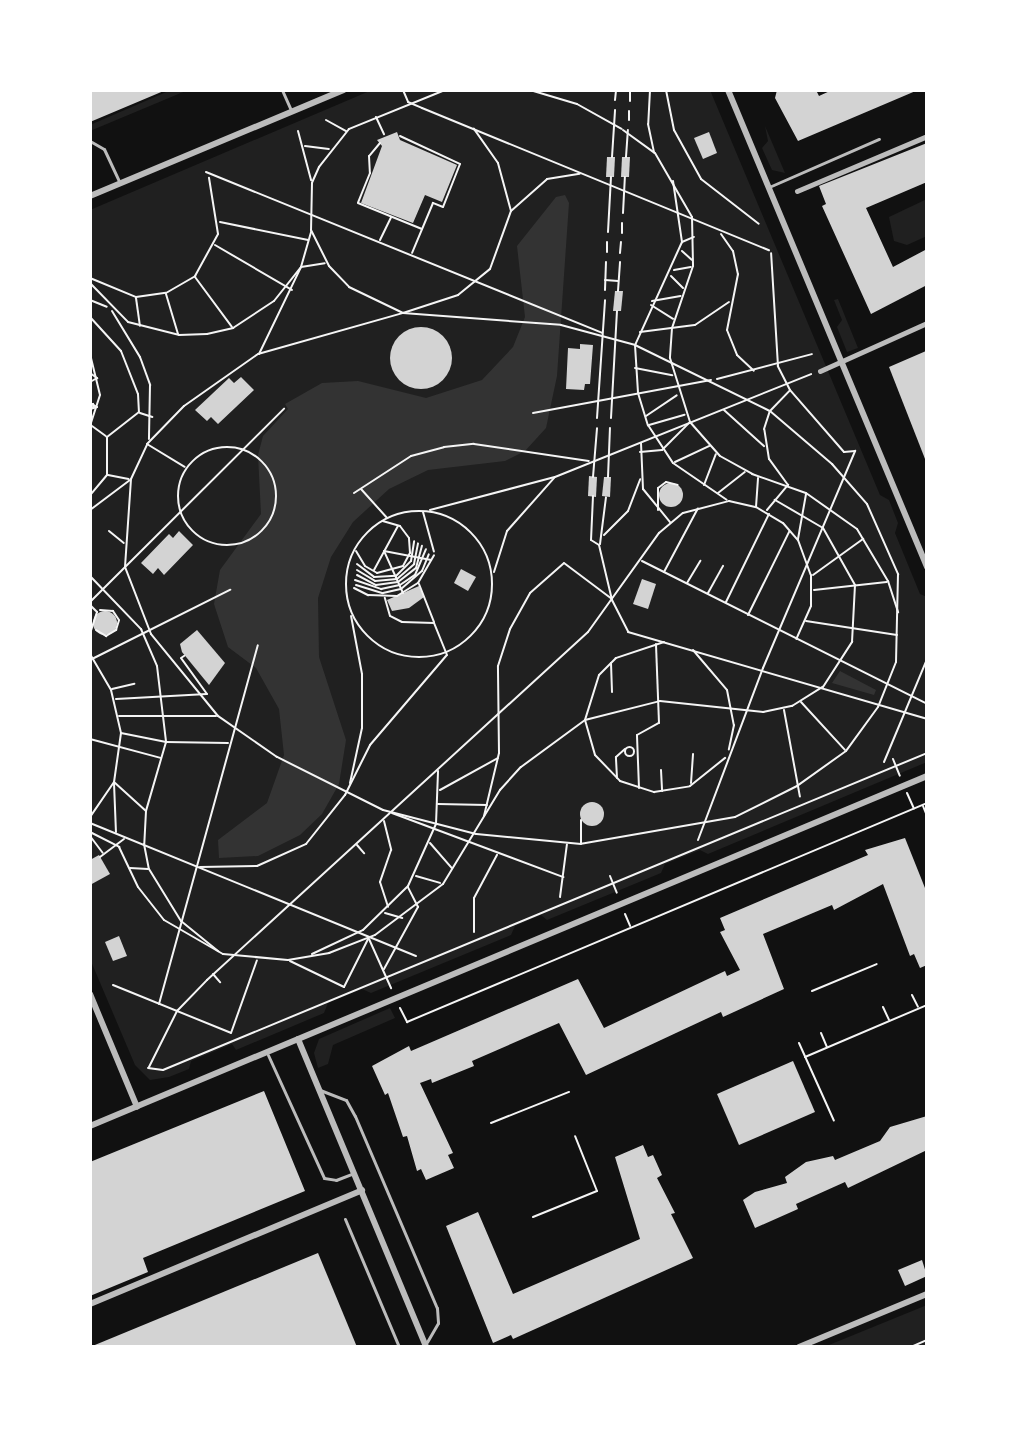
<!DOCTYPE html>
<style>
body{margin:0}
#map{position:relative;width:1017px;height:1437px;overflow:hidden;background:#111;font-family:"Golos Text",sans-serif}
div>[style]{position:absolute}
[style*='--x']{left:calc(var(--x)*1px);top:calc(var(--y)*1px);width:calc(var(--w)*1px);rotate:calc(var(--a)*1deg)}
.green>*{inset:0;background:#202020}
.water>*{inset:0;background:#333}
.building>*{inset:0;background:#d3d3d3}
.round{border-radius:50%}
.path>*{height:2px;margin:-1px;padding:0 1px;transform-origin:1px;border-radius:1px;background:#f5f5f5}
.path>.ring{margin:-1px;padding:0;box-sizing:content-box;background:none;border:2px solid #f5f5f5;border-radius:50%}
.service>*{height:3px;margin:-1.5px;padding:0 1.5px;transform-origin:1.5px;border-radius:1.5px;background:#bcbcbc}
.pedestrian>*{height:5px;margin:-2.5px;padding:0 2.5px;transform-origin:2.5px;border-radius:2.5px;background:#bcbcbc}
.minor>*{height:6px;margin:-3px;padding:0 3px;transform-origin:3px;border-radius:3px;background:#bcbcbc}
span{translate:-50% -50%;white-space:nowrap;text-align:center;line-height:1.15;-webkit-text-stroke:8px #fff;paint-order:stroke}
.frame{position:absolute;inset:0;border:92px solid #fff;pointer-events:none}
</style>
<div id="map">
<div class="green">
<i style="clip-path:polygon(171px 90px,188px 90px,90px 131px,90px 125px)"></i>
<i style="clip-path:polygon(372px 90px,710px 90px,880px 495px,889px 500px,898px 523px,895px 533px,920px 594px,927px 597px,927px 762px,708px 854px,700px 850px,665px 864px,661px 873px,547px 920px,541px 915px,515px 926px,511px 935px,371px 993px,362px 989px,328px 1003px,324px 1013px,236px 1050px,232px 1044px,191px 1061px,189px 1069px,169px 1077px,150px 1080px,135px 1065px,90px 959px,90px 210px)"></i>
<i style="clip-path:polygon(765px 126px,785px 173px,772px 170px,762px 148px,768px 141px)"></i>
<i style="clip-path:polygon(927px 199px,927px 236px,907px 245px,894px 241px,889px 217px)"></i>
<i style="clip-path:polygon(838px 299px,858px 348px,847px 352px,837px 327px,842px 320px,834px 300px)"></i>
<i style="clip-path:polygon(390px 1008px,395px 1018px,333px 1045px,328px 1064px,318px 1068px,314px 1053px,319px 1039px)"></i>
<i style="clip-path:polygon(927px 1305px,927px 1347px,824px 1347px)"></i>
</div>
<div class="water">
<i style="clip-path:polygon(565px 195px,569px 203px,557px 376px,546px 428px,525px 451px,505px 461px,428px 470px,389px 489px,353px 522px,331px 557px,318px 598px,319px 657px,346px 740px,339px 784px,322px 814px,300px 835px,258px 856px,219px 858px,218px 840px,267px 803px,284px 755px,279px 709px,256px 668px,228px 647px,214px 604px,220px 570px,261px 514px,258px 455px,263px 436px,288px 409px,285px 404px,322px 383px,358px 381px,426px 398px,482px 380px,513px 347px,525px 317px,517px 246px,556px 197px)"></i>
<i style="clip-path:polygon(840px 671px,876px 690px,874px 695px,832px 683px)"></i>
</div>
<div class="building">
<i style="clip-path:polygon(90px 90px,166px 90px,90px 122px)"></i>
<i style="clip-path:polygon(777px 90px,816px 90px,819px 96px,832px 90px,918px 90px,798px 141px,775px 98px)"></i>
<i style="clip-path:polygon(397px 132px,400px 140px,457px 165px,442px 202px,425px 195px,413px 223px,361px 203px,382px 146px,377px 140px)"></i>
<i style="clip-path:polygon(709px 132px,717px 153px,703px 159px,694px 138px)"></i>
<i style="clip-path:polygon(927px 143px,927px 182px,866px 208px,893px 267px,927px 249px,927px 285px,871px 314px,822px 206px,826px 204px,819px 186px)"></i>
<i style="clip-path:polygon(607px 157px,615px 157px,614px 177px,606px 177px)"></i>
<i style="clip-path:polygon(622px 157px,630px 157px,629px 177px,621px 177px)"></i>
<i style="clip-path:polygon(615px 291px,623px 291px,621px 311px,613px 311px)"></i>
<i class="round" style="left:390px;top:327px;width:62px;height:62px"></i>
<i style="clip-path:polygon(580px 344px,593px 345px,590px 384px,585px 384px,584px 390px,566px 389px,568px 348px,580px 349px)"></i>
<i style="clip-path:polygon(926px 351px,927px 353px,927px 464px,889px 367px)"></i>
<i style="clip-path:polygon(241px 377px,254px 390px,218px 424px,211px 417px,207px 421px,195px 410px,229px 378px,234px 383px)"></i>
<i style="clip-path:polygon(589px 476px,597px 477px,596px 497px,588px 496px)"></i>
<i style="clip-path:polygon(604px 477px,611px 477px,610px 497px,602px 496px)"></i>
<i class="round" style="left:659px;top:483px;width:24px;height:24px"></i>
<i style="clip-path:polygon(179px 531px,193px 545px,164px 575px,158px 568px,153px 574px,141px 563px,169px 534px,173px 538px)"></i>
<i style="clip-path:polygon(461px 569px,476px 577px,468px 591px,454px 583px)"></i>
<i style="clip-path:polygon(642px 579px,656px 584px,648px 609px,633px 604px)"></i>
<i style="clip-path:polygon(419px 586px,424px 597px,409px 608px,392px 611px,387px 600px)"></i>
<i class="round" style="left:93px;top:611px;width:24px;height:24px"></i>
<i style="clip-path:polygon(197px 630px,225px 663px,209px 685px,182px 652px,180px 644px)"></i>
<i class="round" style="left:580px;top:802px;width:24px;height:24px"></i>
<i style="clip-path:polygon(905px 838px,927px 893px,927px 965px,920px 968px,914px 954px,910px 956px,883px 884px,834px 910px,832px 905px,763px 934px,784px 989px,723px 1017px,721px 1012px,586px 1075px,559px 1023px,472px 1061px,474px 1066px,432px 1083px,431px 1079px,420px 1083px,453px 1153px,448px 1155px,454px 1168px,426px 1180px,421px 1169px,417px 1171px,407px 1136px,403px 1137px,388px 1093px,385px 1095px,372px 1066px,409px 1046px,411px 1051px,578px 979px,604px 1028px,725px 971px,727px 976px,740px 970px,720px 932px,725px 930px,720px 918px,868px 855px,865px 850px)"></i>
<i style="clip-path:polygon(99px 855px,110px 874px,90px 885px,90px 860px)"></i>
<i style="clip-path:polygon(119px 936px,127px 956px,113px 961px,105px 942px)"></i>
<i style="clip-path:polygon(793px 1061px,815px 1112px,739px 1145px,717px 1094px)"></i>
<i style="clip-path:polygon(264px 1091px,305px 1191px,143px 1258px,148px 1272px,90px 1296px,90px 1162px)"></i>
<i style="clip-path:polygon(927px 1116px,927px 1150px,848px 1188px,845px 1182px,796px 1204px,798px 1209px,755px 1228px,743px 1200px,755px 1192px,787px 1183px,785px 1177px,806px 1162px,833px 1156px,835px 1160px,880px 1141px,890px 1127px)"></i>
<i style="clip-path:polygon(643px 1145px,648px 1157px,653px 1155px,662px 1175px,657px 1178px,675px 1213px,671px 1214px,693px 1258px,513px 1339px,511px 1335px,493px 1343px,446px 1226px,478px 1212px,513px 1294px,640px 1239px,615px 1157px)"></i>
<i style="clip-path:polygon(318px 1253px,357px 1347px,90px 1347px)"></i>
<i style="clip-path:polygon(922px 1260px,927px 1276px,905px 1286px,898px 1270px)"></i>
</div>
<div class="path">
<i style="--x:403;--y:90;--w:13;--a:67"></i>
<i style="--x:408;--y:102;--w:15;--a:23"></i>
<i style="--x:422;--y:108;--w:375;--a:22.3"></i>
<i style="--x:445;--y:90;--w:104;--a:157.9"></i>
<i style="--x:349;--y:129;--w:48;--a:128.3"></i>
<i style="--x:319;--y:167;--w:17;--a:114"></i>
<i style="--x:312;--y:183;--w:47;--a:91.2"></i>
<i style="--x:311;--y:230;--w:40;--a:63.4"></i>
<i style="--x:329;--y:266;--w:29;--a:46"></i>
<i style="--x:349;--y:287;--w:60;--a:25.7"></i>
<i style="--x:403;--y:313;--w:58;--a:-18.1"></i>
<i style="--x:458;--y:295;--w:41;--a:-39.1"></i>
<i style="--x:490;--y:269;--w:62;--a:-70.1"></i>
<i style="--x:511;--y:211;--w:50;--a:-105.2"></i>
<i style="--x:498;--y:163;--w:42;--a:-125.2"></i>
<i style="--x:530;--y:90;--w:49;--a:16.6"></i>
<i style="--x:577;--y:104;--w:51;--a:29.1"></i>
<i style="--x:650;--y:90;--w:34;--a:93"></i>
<i style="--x:648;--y:124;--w:29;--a:78"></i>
<i style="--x:666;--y:90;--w:41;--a:78.7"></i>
<i style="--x:674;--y:130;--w:56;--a:61.1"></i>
<i style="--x:701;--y:179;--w:73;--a:37.8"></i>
<i style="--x:615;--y:100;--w:10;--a:-84"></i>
<i style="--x:630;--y:101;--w:10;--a:-90"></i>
<i style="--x:376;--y:117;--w:19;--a:65"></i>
<i style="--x:326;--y:120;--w:23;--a:29"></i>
<i style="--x:629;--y:120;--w:9;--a:-90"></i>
<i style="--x:623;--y:130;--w:39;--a:36"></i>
<i style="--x:655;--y:153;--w:74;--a:60"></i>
<i style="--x:692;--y:217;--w:49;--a:88.8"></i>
<i style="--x:693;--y:266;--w:65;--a:108.7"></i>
<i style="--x:672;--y:328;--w:30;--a:94"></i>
<i style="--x:670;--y:358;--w:67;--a:72.6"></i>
<i style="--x:690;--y:422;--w:45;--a:48.6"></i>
<i style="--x:720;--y:456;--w:37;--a:29"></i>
<i style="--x:752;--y:474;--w:57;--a:19.4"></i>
<i style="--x:806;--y:493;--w:62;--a:35.2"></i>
<i style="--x:857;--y:529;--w:61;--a:59.2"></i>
<i style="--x:888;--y:581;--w:33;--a:72"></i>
<i style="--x:298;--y:131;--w:51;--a:75.1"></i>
<i style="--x:400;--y:136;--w:66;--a:25"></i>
<i style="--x:460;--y:164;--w:46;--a:111.6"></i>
<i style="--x:443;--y:207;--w:11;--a:-158"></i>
<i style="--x:433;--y:203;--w:54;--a:112.8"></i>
<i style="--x:380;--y:143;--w:17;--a:130"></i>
<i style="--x:369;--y:156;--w:17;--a:87"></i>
<i style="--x:370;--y:173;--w:32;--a:112"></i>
<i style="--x:358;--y:203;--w:69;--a:22.1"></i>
<i style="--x:305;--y:146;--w:24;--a:7"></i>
<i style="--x:612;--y:157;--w:47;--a:-86.3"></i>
<i style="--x:626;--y:157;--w:27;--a:-86"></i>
<i style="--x:206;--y:172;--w:427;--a:22.1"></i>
<i style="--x:673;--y:181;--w:62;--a:81.6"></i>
<i style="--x:682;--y:242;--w:113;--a:114.5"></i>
<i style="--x:635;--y:345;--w:48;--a:86.4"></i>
<i style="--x:638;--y:393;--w:34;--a:73"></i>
<i style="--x:648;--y:425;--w:45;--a:56.7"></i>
<i style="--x:673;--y:463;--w:65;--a:34.4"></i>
<i style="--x:511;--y:211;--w:48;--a:-41.6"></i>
<i style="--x:547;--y:179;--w:33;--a:-9"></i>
<i style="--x:623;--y:213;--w:36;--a:-87"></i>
<i style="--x:220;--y:222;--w:90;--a:11.6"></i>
<i style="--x:608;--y:232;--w:55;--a:-86.9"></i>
<i style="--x:622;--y:233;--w:10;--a:-90"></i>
<i style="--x:721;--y:234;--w:21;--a:55"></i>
<i style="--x:733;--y:251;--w:24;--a:78"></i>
<i style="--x:738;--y:274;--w:57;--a:101.1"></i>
<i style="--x:727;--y:330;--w:27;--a:68"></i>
<i style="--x:737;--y:355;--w:23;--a:43"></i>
<i style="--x:380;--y:240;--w:25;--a:-64"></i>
<i style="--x:682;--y:242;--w:13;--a:-23"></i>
<i style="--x:215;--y:245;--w:89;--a:30.3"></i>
<i style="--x:682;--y:251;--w:13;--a:42"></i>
<i style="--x:607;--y:252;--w:10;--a:-90"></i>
<i style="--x:620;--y:253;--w:11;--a:-85"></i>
<i style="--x:674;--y:270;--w:17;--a:-10"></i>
<i style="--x:671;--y:276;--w:17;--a:45"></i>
<i style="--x:195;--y:277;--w:62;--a:53.5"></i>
<i style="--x:90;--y:278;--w:50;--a:22.4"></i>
<i style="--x:136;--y:297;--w:30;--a:-8"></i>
<i style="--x:166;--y:293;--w:34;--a:-30"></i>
<i style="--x:195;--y:276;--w:48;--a:-61.3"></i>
<i style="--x:218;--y:234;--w:57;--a:-99.1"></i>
<i style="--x:605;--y:280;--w:13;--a:4"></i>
<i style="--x:90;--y:283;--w:54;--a:45.7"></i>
<i style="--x:128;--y:322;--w:53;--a:14.3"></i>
<i style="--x:179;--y:335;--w:28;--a:-2"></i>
<i style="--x:207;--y:334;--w:27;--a:-13"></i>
<i style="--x:233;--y:328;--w:49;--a:-33.4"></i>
<i style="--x:274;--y:301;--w:43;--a:-51.5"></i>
<i style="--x:301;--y:267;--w:37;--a:-74"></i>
<i style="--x:605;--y:290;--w:28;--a:-88"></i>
<i style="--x:618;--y:291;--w:29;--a:-86"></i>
<i style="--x:166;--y:294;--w:42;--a:73.3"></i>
<i style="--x:136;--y:298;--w:28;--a:82"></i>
<i style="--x:90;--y:300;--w:18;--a:22"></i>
<i style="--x:652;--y:301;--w:29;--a:-10"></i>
<i style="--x:651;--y:305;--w:26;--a:32"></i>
<i style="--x:112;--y:311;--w:54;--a:58.7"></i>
<i style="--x:140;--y:357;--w:30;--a:70"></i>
<i style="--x:150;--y:385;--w:54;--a:91.1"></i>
<i style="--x:403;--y:313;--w:158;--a:4.3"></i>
<i style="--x:561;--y:325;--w:77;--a:15.1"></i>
<i style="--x:635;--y:345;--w:150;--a:26.1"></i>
<i style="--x:770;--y:411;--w:82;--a:40.5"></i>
<i style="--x:832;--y:464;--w:53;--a:48.8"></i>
<i style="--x:867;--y:504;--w:77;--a:66.1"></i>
<i style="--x:898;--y:574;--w:88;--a:91.3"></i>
<i style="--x:896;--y:662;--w:48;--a:111.8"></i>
<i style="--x:878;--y:707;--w:54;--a:126"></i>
<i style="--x:846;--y:751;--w:60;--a:144.5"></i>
<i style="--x:797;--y:786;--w:69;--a:153.4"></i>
<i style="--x:735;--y:817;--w:156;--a:170.1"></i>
<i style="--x:581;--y:844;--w:105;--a:-174.6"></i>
<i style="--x:476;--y:834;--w:96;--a:-165.5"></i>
<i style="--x:383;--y:810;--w:119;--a:-153.4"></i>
<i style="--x:277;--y:757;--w:72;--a:-145.2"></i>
<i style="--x:218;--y:716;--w:106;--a:-129.3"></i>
<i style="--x:151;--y:634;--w:72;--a:-111.2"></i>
<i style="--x:125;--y:567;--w:88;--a:-86.1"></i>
<i style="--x:131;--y:479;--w:38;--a:-65"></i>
<i style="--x:147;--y:444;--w:53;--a:-45.8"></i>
<i style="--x:184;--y:406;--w:90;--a:-35.1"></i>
<i style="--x:258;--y:354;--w:151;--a:-15.8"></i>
<i style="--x:90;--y:317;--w:46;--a:47.6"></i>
<i style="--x:121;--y:351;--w:46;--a:68.4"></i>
<i style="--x:138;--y:394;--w:18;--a:87"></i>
<i style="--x:139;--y:412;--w:41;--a:142"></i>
<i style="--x:107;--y:437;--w:38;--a:90"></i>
<i style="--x:107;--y:475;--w:26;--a:130"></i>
<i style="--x:640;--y:332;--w:55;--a:-7.3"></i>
<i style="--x:695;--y:325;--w:41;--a:-34.1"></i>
<i style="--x:90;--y:354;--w:42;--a:76.3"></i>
<i style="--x:100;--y:395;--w:33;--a:108"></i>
<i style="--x:259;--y:354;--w:97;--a:-64.2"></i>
<i style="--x:301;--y:267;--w:24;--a:-9"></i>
<i style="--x:635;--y:368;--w:38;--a:11"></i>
<i style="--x:90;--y:373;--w:9;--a:36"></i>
<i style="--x:97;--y:378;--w:8;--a:150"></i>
<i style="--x:717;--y:379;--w:98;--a:-14.7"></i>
<i style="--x:90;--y:403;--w:8;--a:30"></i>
<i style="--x:97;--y:407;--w:7;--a:164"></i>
<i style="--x:93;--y:404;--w:2;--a:63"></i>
<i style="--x:94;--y:406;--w:2;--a:117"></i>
<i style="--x:93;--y:408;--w:3;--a:-135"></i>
<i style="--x:91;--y:406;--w:3;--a:-45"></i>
<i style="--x:724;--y:410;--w:54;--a:42"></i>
<i style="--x:140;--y:413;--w:13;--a:18"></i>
<i style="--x:533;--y:413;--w:181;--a:-10.5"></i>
<i style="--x:646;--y:416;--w:37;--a:-34"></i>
<i style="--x:597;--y:418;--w:118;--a:-86.1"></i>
<i style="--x:611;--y:418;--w:107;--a:-86.8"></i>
<i style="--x:649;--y:425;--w:37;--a:-16"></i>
<i style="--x:92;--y:426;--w:17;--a:36"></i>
<i style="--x:641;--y:443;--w:46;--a:87.5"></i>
<i style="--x:643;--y:489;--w:43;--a:50.7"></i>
<i style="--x:147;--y:444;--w:44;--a:31.2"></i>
<i class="ring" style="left:178px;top:447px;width:96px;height:96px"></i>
<i style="--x:640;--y:452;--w:22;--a:-5"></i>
<i style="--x:662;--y:450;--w:38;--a:-45"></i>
<i style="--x:675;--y:462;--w:38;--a:-25"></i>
<i style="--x:108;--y:475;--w:21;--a:11"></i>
<i style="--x:593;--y:477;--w:49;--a:-85.3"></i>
<i style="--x:608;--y:477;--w:49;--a:-87.7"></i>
<i style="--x:704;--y:485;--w:33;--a:-69"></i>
<i style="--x:361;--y:489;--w:38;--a:48"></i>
<i style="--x:354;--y:493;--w:68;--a:-33"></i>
<i style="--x:411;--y:456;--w:34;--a:-15"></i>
<i style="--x:444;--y:447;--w:30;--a:-6"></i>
<i style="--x:474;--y:444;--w:116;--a:8.4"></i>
<i style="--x:718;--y:493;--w:34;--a:-38"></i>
<i style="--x:593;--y:496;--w:44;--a:92.6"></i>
<i style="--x:591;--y:540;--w:9;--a:32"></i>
<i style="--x:599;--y:545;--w:57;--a:76.7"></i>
<i style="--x:612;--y:600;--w:36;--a:63"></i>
<i style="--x:628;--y:632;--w:311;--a:16.2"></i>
<i style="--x:756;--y:507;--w:29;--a:-86"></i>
<i style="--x:90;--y:510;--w:50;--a:-36.9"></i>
<i style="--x:430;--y:510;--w:129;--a:-14.8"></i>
<i style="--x:555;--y:477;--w:276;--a:-21.9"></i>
<i style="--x:658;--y:510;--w:22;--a:-90"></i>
<i style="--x:658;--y:488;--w:10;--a:-37"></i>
<i style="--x:666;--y:482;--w:12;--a:14"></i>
<i style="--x:767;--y:510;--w:33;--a:-50"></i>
<i style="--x:788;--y:485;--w:32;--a:-126"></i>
<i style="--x:769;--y:459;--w:30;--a:-99"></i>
<i style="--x:764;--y:429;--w:19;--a:-72"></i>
<i style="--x:770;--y:411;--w:29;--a:-46"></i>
<i style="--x:790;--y:390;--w:27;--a:-117"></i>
<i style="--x:778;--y:366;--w:113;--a:-93.5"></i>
<i class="ring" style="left:346px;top:511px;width:144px;height:144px"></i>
<i style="--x:423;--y:512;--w:41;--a:74.6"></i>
<i style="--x:109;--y:531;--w:19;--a:39"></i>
<i style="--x:604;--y:535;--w:34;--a:-45"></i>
<i style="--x:628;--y:511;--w:34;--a:-69"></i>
<i style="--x:798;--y:539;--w:46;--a:-79.9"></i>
<i style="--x:600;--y:544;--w:47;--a:-82.7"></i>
<i style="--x:356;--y:551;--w:17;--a:59"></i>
<i style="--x:365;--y:566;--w:14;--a:30"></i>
<i style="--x:377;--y:573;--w:27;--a:-15"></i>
<i style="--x:403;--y:566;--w:15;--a:-62"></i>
<i style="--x:410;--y:553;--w:15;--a:-94"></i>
<i style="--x:409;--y:538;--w:15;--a:-127"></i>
<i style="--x:400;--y:526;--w:18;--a:-164"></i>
<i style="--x:642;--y:561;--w:319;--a:26.6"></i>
<i style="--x:357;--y:564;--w:21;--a:37"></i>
<i style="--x:374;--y:577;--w:22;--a:-3"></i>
<i style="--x:396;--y:576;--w:21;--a:-45"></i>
<i style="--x:411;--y:561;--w:20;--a:-81"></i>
<i style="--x:357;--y:570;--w:21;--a:31"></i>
<i style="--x:375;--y:581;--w:22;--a:-5"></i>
<i style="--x:397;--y:579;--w:23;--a:-41"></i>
<i style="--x:414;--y:564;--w:21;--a:-79"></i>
<i style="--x:374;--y:570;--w:50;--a:-61.4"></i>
<i style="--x:494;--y:572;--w:43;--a:-72.4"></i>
<i style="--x:507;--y:531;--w:71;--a:-48.4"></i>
<i style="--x:664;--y:572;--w:72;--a:-62"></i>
<i style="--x:357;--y:575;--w:21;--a:28"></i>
<i style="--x:376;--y:585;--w:22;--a:-8"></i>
<i style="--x:398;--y:582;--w:23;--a:-38"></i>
<i style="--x:416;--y:568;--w:23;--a:-75"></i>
<i style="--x:813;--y:575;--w:62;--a:-35.8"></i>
<i style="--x:90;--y:576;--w:74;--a:46.1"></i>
<i style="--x:141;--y:629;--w:40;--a:66.6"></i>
<i style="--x:157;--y:666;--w:77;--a:83.2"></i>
<i style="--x:166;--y:742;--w:72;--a:106.2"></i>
<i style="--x:146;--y:811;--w:33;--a:93"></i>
<i style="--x:144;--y:844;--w:25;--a:79"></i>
<i style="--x:149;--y:869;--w:61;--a:58.4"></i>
<i style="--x:181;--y:921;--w:48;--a:39"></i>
<i style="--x:355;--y:580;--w:28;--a:19"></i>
<i style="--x:381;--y:589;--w:19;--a:-12"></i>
<i style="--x:400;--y:585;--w:18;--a:-34"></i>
<i style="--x:415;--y:575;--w:28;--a:-67"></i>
<i style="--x:687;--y:583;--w:26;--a:-59"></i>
<i style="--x:419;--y:584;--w:41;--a:68.5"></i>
<i style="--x:356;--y:585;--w:28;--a:17"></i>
<i style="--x:383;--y:593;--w:18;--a:-13"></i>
<i style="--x:401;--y:589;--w:28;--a:-41"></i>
<i style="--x:422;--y:571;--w:18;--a:-68"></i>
<i style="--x:354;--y:588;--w:16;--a:27"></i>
<i style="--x:368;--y:595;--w:29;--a:2"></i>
<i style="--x:397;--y:596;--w:25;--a:-32"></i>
<i style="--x:418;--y:583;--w:32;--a:-60"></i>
<i style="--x:814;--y:590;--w:73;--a:-6.3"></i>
<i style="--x:403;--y:593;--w:46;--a:-114.3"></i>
<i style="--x:384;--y:551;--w:48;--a:10.8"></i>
<i style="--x:708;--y:593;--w:31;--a:-61"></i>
<i style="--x:90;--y:602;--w:274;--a:-44.9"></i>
<i style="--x:726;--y:602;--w:98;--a:-64"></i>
<i style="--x:90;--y:605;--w:10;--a:45"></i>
<i style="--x:97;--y:612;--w:22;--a:108"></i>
<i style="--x:748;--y:615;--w:93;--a:-63.7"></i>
<i style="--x:806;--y:621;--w:92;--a:8.7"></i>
<i style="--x:96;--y:630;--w:12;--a:31"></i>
<i style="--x:106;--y:636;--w:12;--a:-31"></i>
<i style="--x:116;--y:630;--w:10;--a:-73"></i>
<i style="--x:119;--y:620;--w:11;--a:-124"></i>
<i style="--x:113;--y:611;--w:13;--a:-176"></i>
<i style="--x:664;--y:642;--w:51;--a:161.6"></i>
<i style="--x:616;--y:658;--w:24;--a:135"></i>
<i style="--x:599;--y:675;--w:47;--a:107.3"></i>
<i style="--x:585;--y:720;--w:36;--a:74"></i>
<i style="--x:595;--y:755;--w:36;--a:46"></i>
<i style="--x:620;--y:781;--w:36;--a:18"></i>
<i style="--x:654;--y:792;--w:36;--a:-9"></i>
<i style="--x:690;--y:786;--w:45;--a:-38.7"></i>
<i style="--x:693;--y:650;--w:52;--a:49.6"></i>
<i style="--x:727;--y:690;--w:36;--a:79"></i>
<i style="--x:734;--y:725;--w:25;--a:102"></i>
<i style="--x:90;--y:654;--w:42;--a:59.7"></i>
<i style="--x:111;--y:690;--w:44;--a:76.9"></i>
<i style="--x:121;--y:733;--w:49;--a:98.1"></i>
<i style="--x:114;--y:782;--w:42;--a:124.4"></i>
<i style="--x:90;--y:660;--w:157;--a:-26.6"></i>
<i style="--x:611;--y:663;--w:29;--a:88"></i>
<i style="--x:112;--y:689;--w:23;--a:-13"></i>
<i style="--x:116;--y:699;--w:91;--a:-3.1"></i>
<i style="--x:207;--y:694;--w:44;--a:-125.8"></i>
<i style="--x:181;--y:658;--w:4;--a:-34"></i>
<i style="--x:801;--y:702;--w:65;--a:47.5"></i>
<i style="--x:784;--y:710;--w:88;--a:79.6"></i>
<i style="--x:119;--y:716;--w:97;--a:0"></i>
<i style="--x:121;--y:733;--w:46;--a:11.3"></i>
<i style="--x:166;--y:742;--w:62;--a:0.9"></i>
<i style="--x:90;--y:739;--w:73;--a:15"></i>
<i class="ring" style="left:624.5px;top:746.5px;width:7px;height:7px"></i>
<i style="--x:893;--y:759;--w:18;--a:68"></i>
<i style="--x:884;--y:762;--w:112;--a:-67.3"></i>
<i style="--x:661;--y:770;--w:21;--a:87"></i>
<i style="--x:617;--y:778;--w:21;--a:-93"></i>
<i style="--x:616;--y:757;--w:12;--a:-42"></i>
<i style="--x:114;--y:782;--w:42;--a:42.1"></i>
<i style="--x:114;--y:783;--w:49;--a:87.7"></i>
<i style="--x:350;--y:783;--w:56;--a:-77.7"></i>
<i style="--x:362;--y:728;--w:54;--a:-90"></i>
<i style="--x:362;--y:674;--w:59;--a:-100.7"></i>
<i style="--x:691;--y:783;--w:29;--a:-86"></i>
<i style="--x:639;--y:788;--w:53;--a:-92.2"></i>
<i style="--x:637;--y:735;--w:25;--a:-29"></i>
<i style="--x:659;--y:723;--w:79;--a:-92.2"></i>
<i style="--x:440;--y:790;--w:66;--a:-28.9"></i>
<i style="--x:907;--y:793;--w:17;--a:66"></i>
<i style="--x:438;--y:804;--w:49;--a:1.2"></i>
<i style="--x:923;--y:806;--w:11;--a:68"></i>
<i style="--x:392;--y:813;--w:183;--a:20.5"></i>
<i style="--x:484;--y:816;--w:65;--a:-76.6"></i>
<i style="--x:499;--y:753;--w:87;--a:-90.7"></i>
<i style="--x:498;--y:666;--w:39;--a:-72"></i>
<i style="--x:510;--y:629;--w:41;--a:-60.9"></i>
<i style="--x:530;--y:593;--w:45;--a:-41.4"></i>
<i style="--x:564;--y:563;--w:60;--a:36.9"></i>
<i style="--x:581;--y:820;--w:23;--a:90"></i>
<i style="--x:384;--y:821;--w:30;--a:76"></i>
<i style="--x:391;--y:850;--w:34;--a:109"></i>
<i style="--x:380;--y:882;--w:26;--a:72"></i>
<i style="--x:90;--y:823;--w:352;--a:22.2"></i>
<i style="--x:90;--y:832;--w:33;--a:27"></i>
<i style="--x:119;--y:847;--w:44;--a:64.6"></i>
<i style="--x:138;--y:887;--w:42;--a:51.8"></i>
<i style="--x:164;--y:920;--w:68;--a:30"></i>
<i style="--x:223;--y:954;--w:65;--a:5.3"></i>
<i style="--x:288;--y:960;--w:42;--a:-9.7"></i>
<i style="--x:329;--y:953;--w:49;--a:-21.4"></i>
<i style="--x:375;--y:935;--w:85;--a:-36.9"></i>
<i style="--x:443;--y:884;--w:110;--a:-58.8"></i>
<i style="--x:500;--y:790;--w:31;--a:-48"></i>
<i style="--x:521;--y:767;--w:79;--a:-36.3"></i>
<i style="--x:585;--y:720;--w:77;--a:-14.2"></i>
<i style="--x:660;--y:701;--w:104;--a:6.1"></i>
<i style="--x:763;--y:712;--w:30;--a:-12"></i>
<i style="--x:792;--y:706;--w:36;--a:-32"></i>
<i style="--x:823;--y:687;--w:54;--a:-57.2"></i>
<i style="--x:852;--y:642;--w:57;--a:-87"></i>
<i style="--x:855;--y:585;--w:65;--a:-119.3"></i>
<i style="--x:823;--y:528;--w:56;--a:-149.7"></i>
<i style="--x:90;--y:836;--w:21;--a:53"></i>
<i style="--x:698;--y:840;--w:184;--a:-69.3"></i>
<i style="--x:763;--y:668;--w:236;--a:-67"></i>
<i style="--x:855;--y:451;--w:11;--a:175"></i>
<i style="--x:844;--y:452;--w:82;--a:-131.1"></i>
<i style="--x:430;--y:843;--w:33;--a:49"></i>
<i style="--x:357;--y:845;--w:11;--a:49"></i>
<i style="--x:100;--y:857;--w:30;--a:-37"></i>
<i style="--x:200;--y:867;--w:57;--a:-1"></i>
<i style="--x:257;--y:866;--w:54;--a:-24.2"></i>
<i style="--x:306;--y:844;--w:63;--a:-51.5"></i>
<i style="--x:345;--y:795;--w:56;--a:-63.4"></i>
<i style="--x:370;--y:745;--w:118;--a:-49.5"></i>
<i style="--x:447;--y:655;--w:35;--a:-112"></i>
<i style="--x:434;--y:623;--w:32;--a:-178"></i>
<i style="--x:402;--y:622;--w:13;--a:-153"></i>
<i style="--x:390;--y:616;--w:19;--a:-106"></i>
<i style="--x:130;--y:868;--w:18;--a:3"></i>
<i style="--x:416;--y:876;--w:25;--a:16"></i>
<i style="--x:610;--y:876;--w:18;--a:68"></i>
<i style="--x:560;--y:897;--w:53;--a:-82.5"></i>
<i style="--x:385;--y:913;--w:18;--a:16"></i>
<i style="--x:625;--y:914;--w:13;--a:67"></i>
<i style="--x:474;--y:932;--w:34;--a:-90"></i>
<i style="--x:474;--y:898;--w:49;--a:-61.9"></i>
<i style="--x:369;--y:939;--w:54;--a:65.8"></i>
<i style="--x:312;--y:954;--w:56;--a:-25.2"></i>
<i style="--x:363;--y:930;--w:63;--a:-44.4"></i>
<i style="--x:408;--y:886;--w:68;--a:-65.7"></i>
<i style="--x:436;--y:824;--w:53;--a:-87.8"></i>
<i style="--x:290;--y:961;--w:60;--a:25.7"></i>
<i style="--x:344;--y:987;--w:54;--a:-63.4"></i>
<i style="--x:384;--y:969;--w:71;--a:-61.3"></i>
<i style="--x:418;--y:907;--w:22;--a:-117"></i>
<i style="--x:213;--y:974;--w:11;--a:49"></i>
<i style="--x:113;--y:985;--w:127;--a:22.1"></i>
<i style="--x:231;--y:1033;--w:77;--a:-70.4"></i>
<i style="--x:812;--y:991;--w:70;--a:-22.6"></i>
<i style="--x:912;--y:995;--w:13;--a:63"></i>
<i style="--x:159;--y:1004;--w:372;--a:-74.6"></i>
<i style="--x:883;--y:1007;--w:14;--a:65"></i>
<i style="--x:400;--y:1008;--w:16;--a:63"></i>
<i style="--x:407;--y:1022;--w:564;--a:-22.84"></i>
<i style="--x:821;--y:1033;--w:15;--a:67"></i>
<i style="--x:799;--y:1043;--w:85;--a:65.8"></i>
<i style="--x:805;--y:1057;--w:133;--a:-23.1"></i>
<i style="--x:149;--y:1067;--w:63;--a:-63.4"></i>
<i style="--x:177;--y:1011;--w:43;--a:-45.9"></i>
<i style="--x:207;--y:980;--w:516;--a:-42.41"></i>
<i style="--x:588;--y:632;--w:122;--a:-54.4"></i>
<i style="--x:659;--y:533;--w:31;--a:-40"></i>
<i style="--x:683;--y:513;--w:48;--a:-14.6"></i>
<i style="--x:729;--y:501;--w:28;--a:13"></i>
<i style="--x:756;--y:507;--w:31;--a:31"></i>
<i style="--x:783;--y:523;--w:23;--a:49"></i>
<i style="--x:798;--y:540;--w:37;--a:70"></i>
<i style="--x:811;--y:575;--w:31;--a:90"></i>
<i style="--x:811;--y:606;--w:36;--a:114"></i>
<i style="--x:148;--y:1068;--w:15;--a:8"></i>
<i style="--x:163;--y:1070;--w:827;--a:-22.53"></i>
<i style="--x:491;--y:1123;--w:84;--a:-21.7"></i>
<i style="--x:533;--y:1217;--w:69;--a:-22.1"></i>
<i style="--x:597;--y:1191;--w:59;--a:-111.8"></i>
<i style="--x:911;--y:1347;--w:17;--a:-24"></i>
</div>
<div class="service">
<i style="--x:282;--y:90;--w:24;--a:66"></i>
<i style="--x:90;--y:141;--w:16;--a:30"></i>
<i style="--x:104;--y:149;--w:38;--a:65"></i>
<i style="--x:769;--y:187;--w:120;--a:-23.6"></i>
<i style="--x:268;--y:1055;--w:135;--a:65.5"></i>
<i style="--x:324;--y:1178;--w:12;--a:9"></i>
<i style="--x:336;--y:1180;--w:19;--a:-21"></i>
<i style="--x:320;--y:1090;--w:28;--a:21"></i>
<i style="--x:346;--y:1100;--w:18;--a:61"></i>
<i style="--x:355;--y:1116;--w:209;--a:66.9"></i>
<i style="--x:437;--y:1308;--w:15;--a:86"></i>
<i style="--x:438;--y:1323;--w:22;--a:120"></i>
<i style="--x:345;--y:1219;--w:139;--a:67.1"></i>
</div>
<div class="pedestrian">
<i style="--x:797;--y:191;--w:141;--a:-22.9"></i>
<i style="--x:820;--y:371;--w:117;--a:-24.2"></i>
</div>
<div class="minor">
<i style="--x:728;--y:90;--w:517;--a:67.35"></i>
<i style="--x:90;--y:196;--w:275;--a:-22.7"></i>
<i style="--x:90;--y:994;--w:122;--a:67.4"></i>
<i style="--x:298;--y:1039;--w:334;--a:67.4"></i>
<i style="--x:90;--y:1126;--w:907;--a:-22.69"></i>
<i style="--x:90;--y:1304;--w:295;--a:-22.7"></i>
<i style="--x:799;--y:1347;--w:139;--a:-22.5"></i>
</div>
<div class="frame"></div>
</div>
